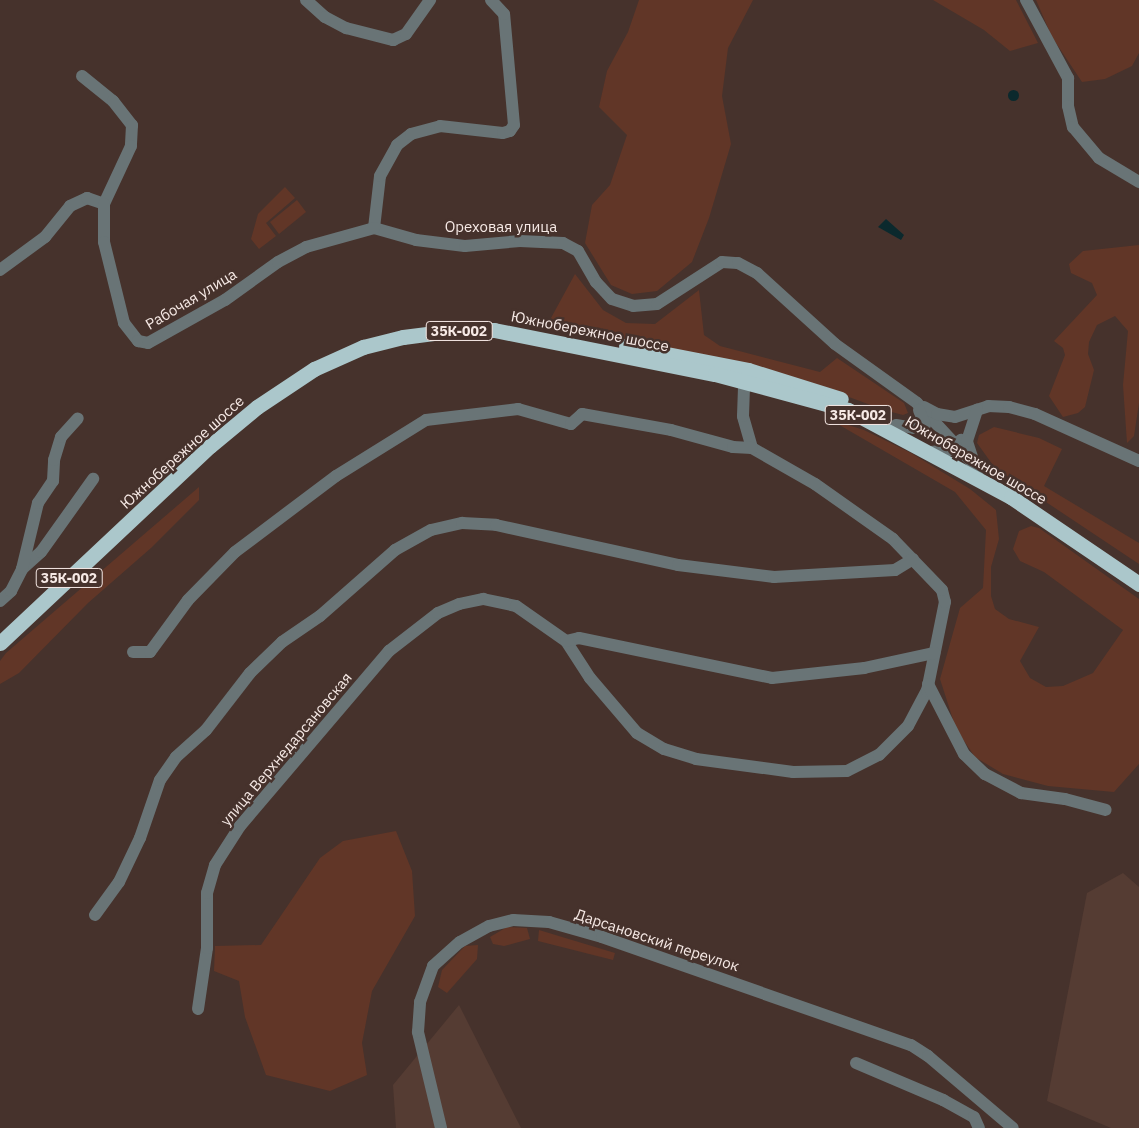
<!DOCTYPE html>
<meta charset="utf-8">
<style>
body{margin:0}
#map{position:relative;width:1139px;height:1128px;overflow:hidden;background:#46322c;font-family:"IBM Plex Sans",sans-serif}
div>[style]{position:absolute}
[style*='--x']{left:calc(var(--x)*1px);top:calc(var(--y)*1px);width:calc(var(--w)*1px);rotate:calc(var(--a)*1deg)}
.built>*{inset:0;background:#553c33}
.green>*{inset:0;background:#613627}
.water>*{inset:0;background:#0b292d}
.round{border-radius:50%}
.minor>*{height:12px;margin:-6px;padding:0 6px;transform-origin:6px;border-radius:6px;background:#697476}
.highway>*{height:15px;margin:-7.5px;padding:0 7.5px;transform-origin:7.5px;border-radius:7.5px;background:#abc7cb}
span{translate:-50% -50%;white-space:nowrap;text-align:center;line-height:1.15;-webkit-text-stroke:5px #46322c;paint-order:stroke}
.shield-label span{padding:1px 4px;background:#46322c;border:1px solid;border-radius:4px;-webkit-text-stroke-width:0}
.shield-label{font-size:14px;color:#f6e9e5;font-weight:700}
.street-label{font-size:15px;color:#f6e9e5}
</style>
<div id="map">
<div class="built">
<i style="clip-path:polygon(1123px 873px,1139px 887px,1139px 1128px,1111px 1128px,1047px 1101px,1087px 893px)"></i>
<i style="clip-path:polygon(459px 1005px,521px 1128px,396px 1128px,393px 1085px)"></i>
</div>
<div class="green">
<i style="clip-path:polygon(639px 0,753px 0,728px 48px,722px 96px,731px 144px,709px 218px,692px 262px,657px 291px,632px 294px,611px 285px,585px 243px,592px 205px,610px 185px,627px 135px,599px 107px,607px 71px,628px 32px)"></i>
<i style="clip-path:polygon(933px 0,1016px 0,1038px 43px,1010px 51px,984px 30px)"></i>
<i style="clip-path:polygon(1036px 0,1139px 0,1139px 53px,1132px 66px,1105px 79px,1082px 82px,1052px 37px)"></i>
<i style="clip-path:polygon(285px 187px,295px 198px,266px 223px,276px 236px,259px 249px,251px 239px,258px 214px)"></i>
<i style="clip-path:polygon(297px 200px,306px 212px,279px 234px,270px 222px)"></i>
<i style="clip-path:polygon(1139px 245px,1139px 403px,1134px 436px,1127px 443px,1123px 385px,1128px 331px,1115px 316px,1097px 325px,1089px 342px,1088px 354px,1094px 370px,1085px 407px,1078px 413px,1063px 417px,1049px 396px,1065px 355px,1063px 348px,1054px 341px,1097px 295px,1092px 283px,1071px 273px,1069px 264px,1083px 251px)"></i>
<i style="clip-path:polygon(575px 274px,603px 310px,626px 323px,655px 324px,699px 290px,704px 335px,720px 346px,820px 372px,837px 358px,904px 403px,908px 413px,903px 415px,884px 410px,814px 384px,650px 347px,545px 329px)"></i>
<i style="clip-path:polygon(829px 419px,864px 430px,911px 453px,970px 489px,996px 510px,999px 539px,991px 567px,991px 596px,995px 609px,1009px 619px,1039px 627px,1020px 661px,1030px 678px,1046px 687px,1063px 686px,1093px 673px,1123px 630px,1044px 572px,1020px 561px,1013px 549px,1019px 531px,1031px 526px,1039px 528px,1139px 599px,1139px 764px,1114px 792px,1048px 786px,1003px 774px,975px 757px,956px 729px,940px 679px,960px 608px,983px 588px,986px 530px,955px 492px)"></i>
<i style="clip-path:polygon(994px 427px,1039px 438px,1062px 449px,1044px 486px,1139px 543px,1139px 564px,995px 468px,977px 443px,979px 435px)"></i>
<i style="clip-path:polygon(199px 487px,199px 500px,151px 548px,88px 603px,19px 673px,0 684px,0 661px,6px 653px)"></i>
<i style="clip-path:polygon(396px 831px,412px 871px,415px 916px,372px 991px,362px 1043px,367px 1075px,330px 1091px,266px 1075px,245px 1017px,239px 981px,214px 971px,215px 946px,261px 945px,320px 858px,343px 841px)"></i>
<i style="clip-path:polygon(507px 927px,527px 928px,530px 939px,504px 946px,493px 944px,490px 937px)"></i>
<i style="clip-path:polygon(539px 930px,615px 953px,613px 960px,538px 941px)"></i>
<i style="clip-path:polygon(478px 945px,477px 959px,447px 993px,438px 987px,442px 970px,465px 946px)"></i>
</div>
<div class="water">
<i class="round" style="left:1007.5px;top:89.5px;width:11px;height:11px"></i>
<i style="clip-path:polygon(886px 219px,904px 235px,901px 240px,878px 227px)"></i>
</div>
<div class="minor">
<i style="--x:306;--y:0;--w:25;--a:42"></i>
<i style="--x:325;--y:17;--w:24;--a:28"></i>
<i style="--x:346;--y:28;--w:49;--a:14.3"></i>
<i style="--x:393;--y:40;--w:14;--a:-25"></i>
<i style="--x:406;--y:34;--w:42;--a:-54.8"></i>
<i style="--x:1026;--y:0;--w:89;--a:61.7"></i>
<i style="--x:1068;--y:78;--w:28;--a:90"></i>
<i style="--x:1068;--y:106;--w:22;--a:77"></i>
<i style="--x:1073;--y:127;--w:40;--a:50"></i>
<i style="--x:1099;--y:158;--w:47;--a:31"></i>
<i style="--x:82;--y:76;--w:40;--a:39"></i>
<i style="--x:113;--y:101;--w:31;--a:52"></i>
<i style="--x:132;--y:125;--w:21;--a:93"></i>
<i style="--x:131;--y:146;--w:64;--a:115"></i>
<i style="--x:374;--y:228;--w:44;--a:15.9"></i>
<i style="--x:416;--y:240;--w:49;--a:7"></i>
<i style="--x:465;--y:246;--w:55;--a:-5.2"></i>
<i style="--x:520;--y:241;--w:43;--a:2.7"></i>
<i style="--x:563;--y:243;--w:17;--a:28"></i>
<i style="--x:578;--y:251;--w:36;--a:60"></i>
<i style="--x:596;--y:282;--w:23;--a:47"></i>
<i style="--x:612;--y:299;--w:22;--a:18"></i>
<i style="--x:633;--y:306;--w:24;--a:-5"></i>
<i style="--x:657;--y:304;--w:77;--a:-32.9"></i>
<i style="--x:722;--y:262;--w:16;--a:4"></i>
<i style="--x:738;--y:263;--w:21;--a:28"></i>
<i style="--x:757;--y:273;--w:105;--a:42.3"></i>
<i style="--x:835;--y:344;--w:101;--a:35.7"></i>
<i style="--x:917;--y:403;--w:91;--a:47.2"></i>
<i style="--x:374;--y:228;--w:52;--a:-83.4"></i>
<i style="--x:380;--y:176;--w:35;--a:-61"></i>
<i style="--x:397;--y:145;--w:18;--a:-38"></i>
<i style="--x:411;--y:134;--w:30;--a:-15"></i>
<i style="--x:440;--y:126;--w:63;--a:6.3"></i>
<i style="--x:503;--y:133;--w:7;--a:-16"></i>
<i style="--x:510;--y:131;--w:7;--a:-56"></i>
<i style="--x:514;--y:125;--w:111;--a:-95.1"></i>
<i style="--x:504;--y:14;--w:19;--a:-133"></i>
<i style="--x:0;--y:270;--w:56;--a:-36.3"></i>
<i style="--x:45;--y:237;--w:40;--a:-51"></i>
<i style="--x:70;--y:206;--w:19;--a:-25"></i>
<i style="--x:87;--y:198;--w:18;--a:19"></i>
<i style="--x:104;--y:204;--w:38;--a:90"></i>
<i style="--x:104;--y:242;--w:83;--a:76.1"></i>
<i style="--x:124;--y:323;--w:23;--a:52"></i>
<i style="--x:138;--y:341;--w:10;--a:11"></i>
<i style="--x:148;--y:343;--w:88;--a:-29.2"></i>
<i style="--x:225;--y:300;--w:65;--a:-35.6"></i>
<i style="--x:278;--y:262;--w:32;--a:-28"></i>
<i style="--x:306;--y:247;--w:71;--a:-15.6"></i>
<i style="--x:924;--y:407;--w:15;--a:28"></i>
<i style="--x:937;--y:414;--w:18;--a:9"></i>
<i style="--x:955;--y:417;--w:35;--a:-18"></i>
<i style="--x:988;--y:406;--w:21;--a:3"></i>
<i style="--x:1009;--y:407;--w:27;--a:15"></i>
<i style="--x:1035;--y:414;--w:114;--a:24.3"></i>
<i style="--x:896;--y:425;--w:18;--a:9"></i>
<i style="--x:914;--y:428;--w:11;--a:-15"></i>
<i style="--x:925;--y:425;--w:16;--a:-112"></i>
<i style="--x:931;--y:452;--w:18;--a:-6"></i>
<i style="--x:949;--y:450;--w:16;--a:-40"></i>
<i style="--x:973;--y:460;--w:20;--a:-108"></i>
<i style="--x:967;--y:441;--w:33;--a:-72"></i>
<i style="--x:22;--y:569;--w:25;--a:-42"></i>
<i style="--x:41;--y:552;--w:90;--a:-54.5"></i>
<i style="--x:0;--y:601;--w:15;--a:-42"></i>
<i style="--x:11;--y:591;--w:25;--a:-63"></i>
<i style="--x:22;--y:569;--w:68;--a:-76.4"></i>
<i style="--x:38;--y:503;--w:27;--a:-56"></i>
<i style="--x:53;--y:481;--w:21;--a:-87"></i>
<i style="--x:54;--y:460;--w:24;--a:-73"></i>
<i style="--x:61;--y:437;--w:25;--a:-48"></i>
<i style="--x:566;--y:641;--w:44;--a:57"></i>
<i style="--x:590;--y:678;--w:72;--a:49.5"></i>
<i style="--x:637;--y:733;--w:31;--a:31"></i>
<i style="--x:664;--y:749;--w:34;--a:17"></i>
<i style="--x:696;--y:759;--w:98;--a:7.6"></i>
<i style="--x:793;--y:772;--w:54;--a:-1.1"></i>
<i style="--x:847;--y:771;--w:36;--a:-27"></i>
<i style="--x:879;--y:755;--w:41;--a:-45"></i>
<i style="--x:908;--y:726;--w:40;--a:-62"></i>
<i style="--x:927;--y:691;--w:91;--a:-78.6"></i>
<i style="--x:945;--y:602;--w:12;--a:-104"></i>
<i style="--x:942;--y:590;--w:71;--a:-133.9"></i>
<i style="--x:893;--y:539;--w:95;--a:-144.8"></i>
<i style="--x:815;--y:484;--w:73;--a:-150.3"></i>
<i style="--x:752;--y:448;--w:33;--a:-106"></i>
<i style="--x:743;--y:416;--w:36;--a:-88"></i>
<i style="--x:133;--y:652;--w:17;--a:0"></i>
<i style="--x:150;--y:652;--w:64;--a:-53.8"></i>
<i style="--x:188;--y:600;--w:67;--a:-45.6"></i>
<i style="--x:235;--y:552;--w:126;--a:-37"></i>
<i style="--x:336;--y:476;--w:106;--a:-31.9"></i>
<i style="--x:426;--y:420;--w:93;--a:-6.8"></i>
<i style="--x:518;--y:409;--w:55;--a:15.8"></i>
<i style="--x:571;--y:424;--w:15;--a:-42"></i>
<i style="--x:582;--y:414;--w:90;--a:10.2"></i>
<i style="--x:671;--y:430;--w:64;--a:15.3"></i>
<i style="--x:733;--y:447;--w:19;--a:3"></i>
<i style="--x:928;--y:684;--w:79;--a:62.8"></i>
<i style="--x:964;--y:754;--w:29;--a:44"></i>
<i style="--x:985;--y:774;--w:41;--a:27.8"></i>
<i style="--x:1021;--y:793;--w:44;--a:7.8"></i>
<i style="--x:1065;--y:799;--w:42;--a:15"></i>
<i style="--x:95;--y:915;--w:41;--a:-54"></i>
<i style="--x:119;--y:882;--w:49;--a:-64.5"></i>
<i style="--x:140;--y:838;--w:61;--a:-71"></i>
<i style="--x:160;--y:780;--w:28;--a:-55"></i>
<i style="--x:176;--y:757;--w:40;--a:-42"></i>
<i style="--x:206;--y:730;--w:72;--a:-52.3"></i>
<i style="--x:250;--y:673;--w:45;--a:-44.1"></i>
<i style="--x:282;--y:642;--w:46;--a:-34.4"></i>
<i style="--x:320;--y:616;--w:100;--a:-41.3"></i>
<i style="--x:395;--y:550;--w:41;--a:-29.1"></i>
<i style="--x:431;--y:530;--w:32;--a:-13"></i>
<i style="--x:462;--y:523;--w:34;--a:3"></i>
<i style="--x:496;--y:525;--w:186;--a:12.4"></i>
<i style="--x:678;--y:565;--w:97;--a:7.1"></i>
<i style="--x:774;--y:577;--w:121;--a:-3.3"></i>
<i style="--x:895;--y:570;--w:21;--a:-31"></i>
<i style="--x:198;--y:1009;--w:62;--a:-81.6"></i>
<i style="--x:207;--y:948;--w:55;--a:-90"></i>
<i style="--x:207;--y:893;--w:29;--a:-74"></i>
<i style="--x:215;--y:865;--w:46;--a:-57.3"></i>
<i style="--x:240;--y:826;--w:230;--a:-49.6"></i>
<i style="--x:389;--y:651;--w:62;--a:-37.8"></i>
<i style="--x:438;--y:613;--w:23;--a:-23"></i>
<i style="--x:459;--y:604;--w:25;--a:-12"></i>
<i style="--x:483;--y:599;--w:34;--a:12"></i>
<i style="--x:516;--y:606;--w:61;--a:35"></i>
<i style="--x:566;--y:641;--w:13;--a:-13"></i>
<i style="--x:579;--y:638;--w:197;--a:11.7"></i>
<i style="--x:772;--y:678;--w:93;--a:-6.2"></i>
<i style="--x:864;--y:668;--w:72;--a:-12.1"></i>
<i style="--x:856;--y:1063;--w:95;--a:23"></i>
<i style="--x:943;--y:1100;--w:35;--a:29"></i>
<i style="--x:974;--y:1117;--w:12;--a:66"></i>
<i style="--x:441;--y:1128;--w:99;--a:-103.5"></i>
<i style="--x:418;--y:1032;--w:30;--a:-86"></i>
<i style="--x:420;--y:1002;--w:38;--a:-70"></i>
<i style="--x:433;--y:966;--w:36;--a:-42"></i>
<i style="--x:460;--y:942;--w:33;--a:-29"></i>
<i style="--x:489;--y:926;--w:25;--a:-14"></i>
<i style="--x:513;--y:920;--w:36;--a:3"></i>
<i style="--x:549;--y:922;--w:55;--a:15.8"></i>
<i style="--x:602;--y:937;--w:327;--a:19.3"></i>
<i style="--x:911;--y:1045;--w:20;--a:33"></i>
<i style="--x:928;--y:1056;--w:111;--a:40.3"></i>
</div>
<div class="highway">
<i style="--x:626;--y:346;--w:124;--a:11.1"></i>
<i style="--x:748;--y:370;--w:97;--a:17.3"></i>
<i style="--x:0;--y:643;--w:288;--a:-43.2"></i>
<i style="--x:210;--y:446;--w:61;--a:-39.7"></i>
<i style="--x:257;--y:407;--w:69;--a:-33.7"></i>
<i style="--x:314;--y:369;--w:54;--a:-24.2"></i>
<i style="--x:363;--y:347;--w:41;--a:-14"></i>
<i style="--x:403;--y:337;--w:46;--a:-7.4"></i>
<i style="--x:449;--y:331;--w:45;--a:-1.3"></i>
<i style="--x:494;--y:330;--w:225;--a:11.3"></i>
<i style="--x:715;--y:374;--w:138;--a:15.1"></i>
<i style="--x:848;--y:410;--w:185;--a:28.1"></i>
<i style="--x:1011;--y:497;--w:155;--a:34.2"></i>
</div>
<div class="shield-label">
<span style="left:459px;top:331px">35К-002</span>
<span style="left:858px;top:415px">35К-002</span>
<span style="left:69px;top:578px">35К-002</span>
</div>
<div class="street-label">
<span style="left:501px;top:227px">Ореховая улица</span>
<span style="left:191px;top:299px;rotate:-31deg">Рабочая улица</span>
<span style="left:590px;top:331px;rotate:11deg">Южнобережное шоссе</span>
<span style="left:182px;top:452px;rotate:-42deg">Южнобережное шоссе</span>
<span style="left:976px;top:460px;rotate:30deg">Южнобережное шоссе</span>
<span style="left:286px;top:749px;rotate:-50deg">улица Верхнедарсановская</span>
<span style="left:657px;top:940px;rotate:18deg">Дарсановский переулок</span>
</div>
</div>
